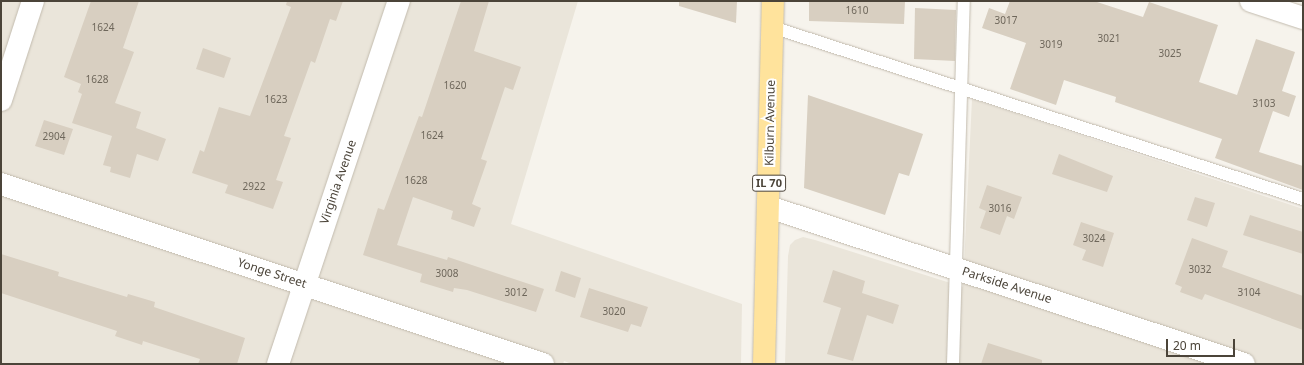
<!DOCTYPE html>
<style>
body{margin:0}
#map{position:relative;width:1304px;height:365px;overflow:hidden;background:#f6f3ec;font-family:"Noto Sans",sans-serif}
div>[style]{position:absolute}
[style*='--x']{left:calc(var(--x)*1px);top:calc(var(--y)*1px);width:calc(var(--w)*1px);rotate:calc(var(--a)*1deg)}
.residential>*{inset:0;background:#eae5da}
.building>*{inset:0;background:#d8cfc1}
.roads{filter:drop-shadow(0 0 1px #c2bbae) drop-shadow(0 0 1px #c2bbae)}
.lane>*{height:12px;margin:-6px;padding:0 6px;transform-origin:6px;border-radius:6px;background:#fff}
.street>*{height:22px;margin:-11px;padding:0 11px;transform-origin:11px;border-radius:11px;background:#fff}
.primary>*{height:22px;margin:-11px;padding:0 11px;transform-origin:11px;border-radius:11px;background:#ffe39c}
span{translate:-50% -50%;white-space:nowrap;text-align:center;line-height:1.15;-webkit-text-stroke:4px #fff;paint-order:stroke}
.number-label{font-size:10px;color:#6e675b}
.number-label span{-webkit-text-stroke-width:0}
.shield-label span{padding:1px 3px;background:#fff;border:1px solid;border-radius:3px;-webkit-text-stroke-width:0}
.shield-label{font-size:11px;color:#4b4439;font-weight:700}
.street-label{font-size:12px;color:#4b4439}
.frame{position:absolute;inset:0;border:2px solid #4b4439;pointer-events:none}
.scale{position:absolute;left:1166px;top:339px;width:69px;height:18px;box-sizing:border-box;border:2px solid #4b4439;border-top:0;padding-left:5px;font-size:12px;line-height:14px;white-space:nowrap;color:#4b4439;-webkit-text-stroke:3px #fff;paint-order:stroke}
</style>
<div id="map">
<div class="residential">
<i style="clip-path:polygon(1px 1px,578px 1px,511px 224px,742px 304px,741px 364px,572px 364px,564px 361px,563px 364px,1px 364px)"></i>
<i style="clip-path:polygon(972px 99px,1303px 209px,1303px 364px,785px 364px,788px 256px,790px 245px,795px 240px,803px 237px,815px 240px,963px 287px)"></i>
</div>
<div class="building">
<i style="clip-path:polygon(91px 1px,139px 1px,123px 48px,134px 52px,115px 103px,141px 112px,136px 128px,166px 139px,158px 161px,137px 154px,130px 178px,110px 172px,111px 167px,103px 165px,112px 136px,72px 123px,82px 94px,78px 92px,81px 84px,64px 77px)"></i>
<i style="clip-path:polygon(287px 1px,343px 1px,336px 21px,330px 19px,315px 63px,311px 61px,284px 136px,291px 138px,276px 180px,283px 182px,273px 209px,225px 193px,228px 185px,192px 173px,200px 150px,204px 152px,219px 107px,250px 116px,291px 7px,286px 5px)"></i>
<i style="clip-path:polygon(461px 1px,489px 1px,474px 51px,521px 67px,513px 90px,505px 87px,481px 159px,487px 161px,472px 204px,481px 208px,474px 227px,451px 219px,453px 211px,413px 197px,397px 245px,447px 260px,448px 257px,544px 289px,536px 312px,467px 290px,454px 288px,453px 292px,420px 282px,422px 274px,363px 255px,378px 208px,384px 210px,419px 116px,422px 117px)"></i>
<i style="clip-path:polygon(679px 1px,737px 1px,736px 23px,679px 6px)"></i>
<i style="clip-path:polygon(809px 1px,905px 1px,904px 24px,809px 21px)"></i>
<i style="clip-path:polygon(1010px 1px,1094px 1px,1143px 17px,1149px 2px,1218px 25px,1199px 82px,1237px 95px,1256px 39px,1295px 52px,1282px 91px,1296px 96px,1289px 117px,1273px 111px,1259px 152px,1303px 166px,1303px 190px,1215px 158px,1222px 139px,1115px 102px,1116px 97px,1064px 80px,1056px 105px,1010px 89px,1026px 43px,982px 28px,989px 8px,1005px 14px)"></i>
<i style="clip-path:polygon(915px 8px,956px 10px,955px 61px,914px 59px)"></i>
<i style="clip-path:polygon(203px 48px,231px 58px,224px 78px,196px 69px)"></i>
<i style="clip-path:polygon(808px 95px,923px 134px,909px 176px,899px 173px,885px 215px,804px 188px)"></i>
<i style="clip-path:polygon(44px 120px,73px 129px,64px 155px,35px 146px)"></i>
<i style="clip-path:polygon(1059px 154px,1113px 176px,1107px 192px,1052px 174px)"></i>
<i style="clip-path:polygon(987px 185px,1022px 197px,1014px 219px,1007px 216px,1000px 235px,980px 228px,986px 211px,979px 208px)"></i>
<i style="clip-path:polygon(1195px 197px,1215px 203px,1207px 227px,1187px 220px)"></i>
<i style="clip-path:polygon(1250px 215px,1303px 232px,1303px 254px,1243px 235px)"></i>
<i style="clip-path:polygon(1081px 222px,1114px 233px,1103px 267px,1082px 260px,1086px 250px,1073px 245px)"></i>
<i style="clip-path:polygon(1192px 238px,1228px 251px,1222px 267px,1303px 296px,1303px 330px,1205px 294px,1202px 300px,1180px 292px,1182px 287px,1175px 284px)"></i>
<i style="clip-path:polygon(1px 254px,59px 272px,58px 276px,127px 297px,128px 294px,155px 302px,154px 307px,245px 338px,237px 364px,198px 364px,200px 359px,143px 341px,142px 345px,115px 336px,117px 331px,1px 293px)"></i>
<i style="clip-path:polygon(833px 270px,865px 281px,862px 293px,899px 305px,893px 324px,867px 315px,853px 361px,827px 354px,841px 308px,823px 302px)"></i>
<i style="clip-path:polygon(561px 271px,581px 278px,575px 298px,555px 291px)"></i>
<i style="clip-path:polygon(589px 288px,648px 307px,641px 327px,631px 324px,628px 332px,580px 317px)"></i>
<i style="clip-path:polygon(988px 343px,1042px 360px,1042px 364px,981px 364px)"></i>
</div>
<div class="roads">
<div class="lane">
<i style="--x:772;--y:27;--w:558;--a:17.95"></i>
<i style="--x:953;--y:364;--w:363;--a:-88.3"></i>
</div>
<div class="street">
<i style="--x:1251;--y:1;--w:55;--a:18.1"></i>
<i style="--x:1;--y:100;--w:104;--a:-72.1"></i>
<i style="--x:1;--y:184;--w:571;--a:18.37"></i>
<i style="--x:769;--y:207;--w:500;--a:18.29"></i>
<i style="--x:278;--y:364;--w:383;--a:-71.6"></i>
</div>
<div class="primary">
<i style="--x:764;--y:364;--w:363;--a:-88.6"></i>
</div>
</div>
<div class="number-label">
<span style="left:857px;top:11px">1610</span>
<span style="left:1006px;top:21px">3017</span>
<span style="left:103px;top:28px">1624</span>
<span style="left:1109px;top:39px">3021</span>
<span style="left:1051px;top:45px">3019</span>
<span style="left:1170px;top:54px">3025</span>
<span style="left:97px;top:80px">1628</span>
<span style="left:455px;top:86px">1620</span>
<span style="left:276px;top:100px">1623</span>
<span style="left:1264px;top:104px">3103</span>
<span style="left:432px;top:136px">1624</span>
<span style="left:54px;top:137px">2904</span>
<span style="left:416px;top:181px">1628</span>
<span style="left:254px;top:187px">2922</span>
<span style="left:1000px;top:209px">3016</span>
<span style="left:1094px;top:239px">3024</span>
<span style="left:1200px;top:270px">3032</span>
<span style="left:447px;top:274px">3008</span>
<span style="left:516px;top:293px">3012</span>
<span style="left:1249px;top:293px">3104</span>
<span style="left:614px;top:312px">3020</span>
</div>
<div class="shield-label">
<span style="left:769px;top:183px">IL 70</span>
</div>
<div class="street-label">
<span style="left:770px;top:123px;rotate:-89deg">Kilburn Avenue</span>
<span style="left:338px;top:182px;rotate:-71deg">Virginia Avenue</span>
<span style="left:272px;top:273px;rotate:18deg">Yonge Street</span>
<span style="left:1007px;top:285px;rotate:18deg">Parkside Avenue</span>
</div>
<div class="frame"></div>
<div class="scale">20 m</div>
</div>
